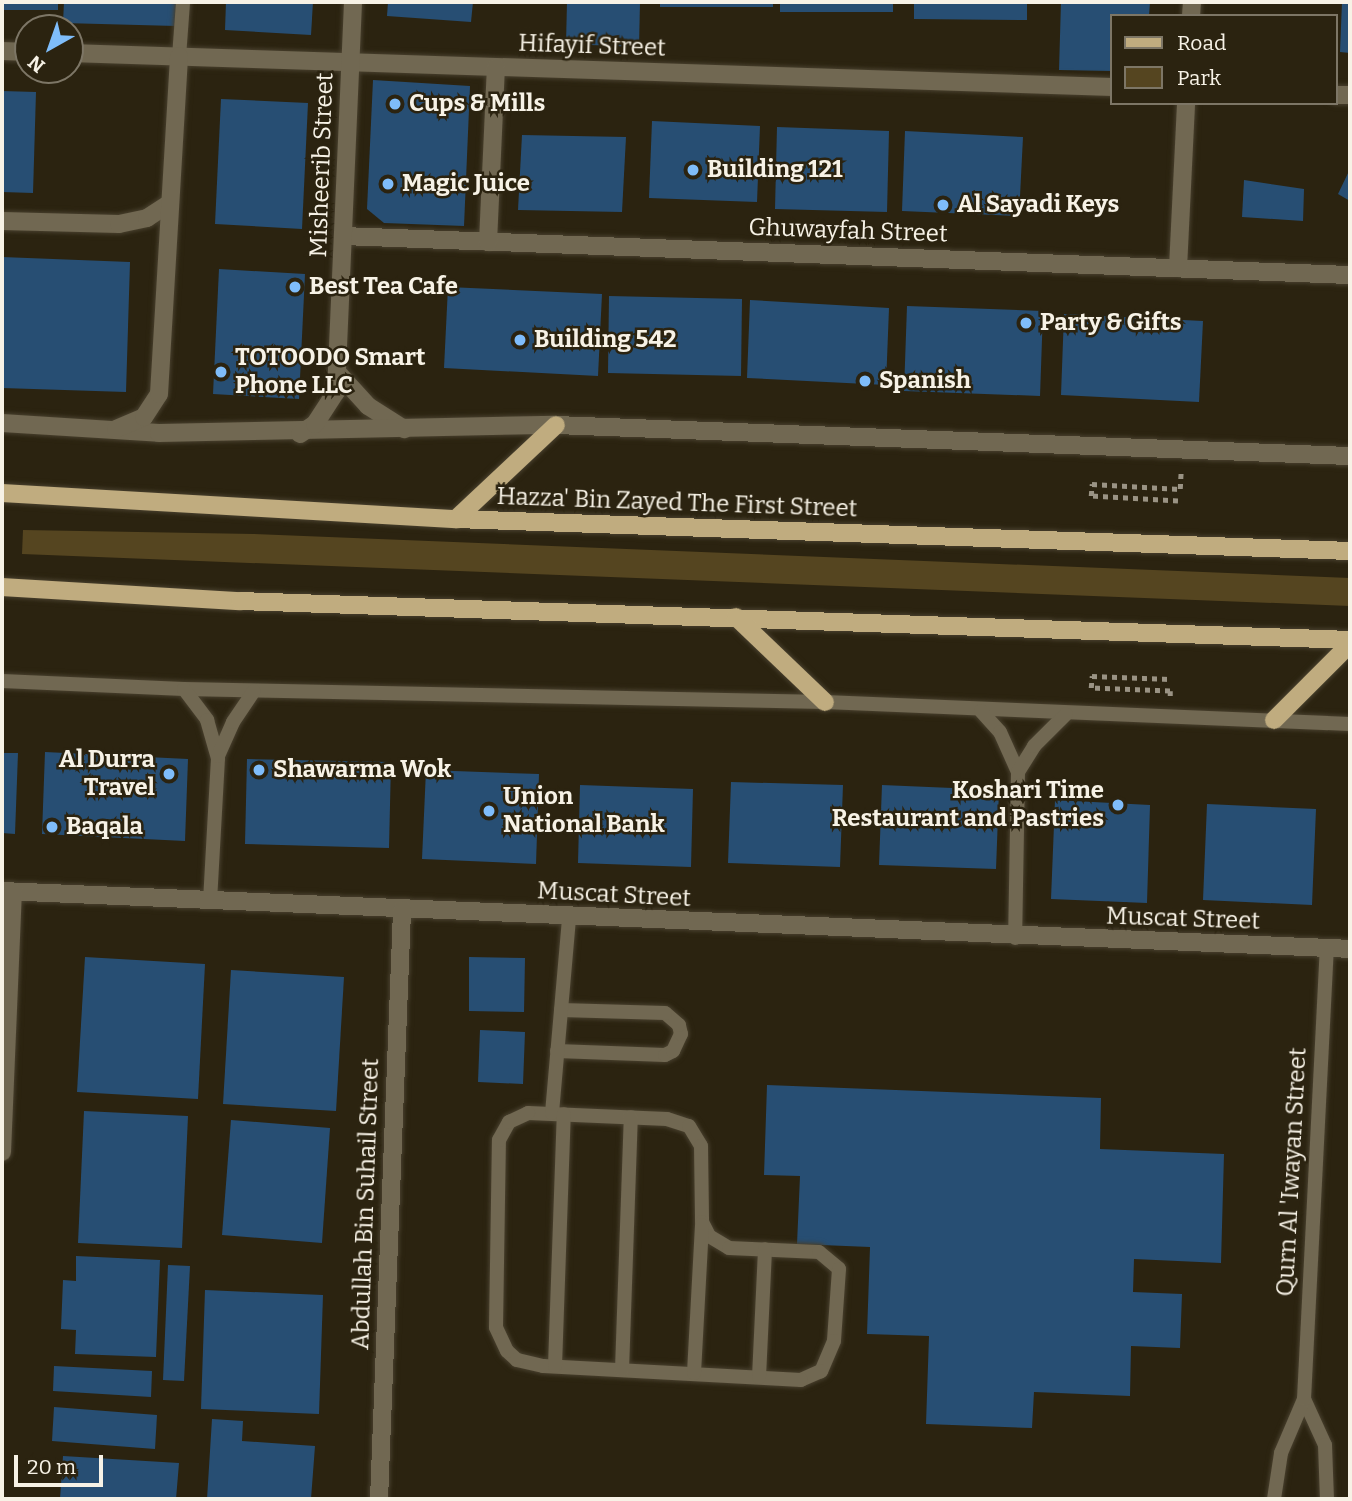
<!DOCTYPE html>
<style>
body{margin:0}
#map{position:relative;width:1352px;height:1501px;overflow:hidden;background:#2b2310;font-family:Bitter,serif}
div>[style]{position:absolute}
[style*='--x']{left:calc(var(--x)*1px);top:calc(var(--y)*1px);width:calc(var(--w)*1px);rotate:calc(var(--a)*1deg)}
.green>*{inset:0;background:#554520}
.building>*{inset:0;background:#274e73}
.path>*{height:4.5px;margin-top:-2.25px;transform-origin:0;background:repeating-linear-gradient(90deg,#9a9384 0 5px,transparent 0 10px)}
.roads{filter:drop-shadow(0 0 2px #48402e) drop-shadow(0 0 2px #48402e)}
.lane>*{height:14px;margin:-7px;padding:0 7px;transform-origin:7px;border-radius:7px;background:#716852}
.street>*{height:18px;margin:-9px;padding:0 9px;transform-origin:9px;border-radius:9px;background:#716852}
.primary>*{height:18px;margin:-9px;padding:0 9px;transform-origin:9px;border-radius:9px;background:#c0ac7f}
.dots>*{width:19px;height:19px;translate:-50% -50%;box-sizing:border-box;border:4px solid #2b2310;border-radius:50%}
span{translate:-50% -50%;white-space:nowrap;text-align:center;line-height:1.15;-webkit-text-stroke:5px #2b2310;paint-order:stroke}
.street-label{font-size:24px;color:#f7f2e6}
.poi-label{font-size:24px;color:#f7f2e6;font-weight:700}
.left{translate:0 -50%;text-align:left}
.right{translate:-100% -50%;text-align:right}
.frame{position:absolute;inset:0;border:4px solid #f7f2e6;pointer-events:none}
.legend{position:absolute;left:1110px;top:14px;width:228px;height:91px;box-sizing:border-box;background:#2b2310;border:2px solid #7d7666;margin:0;padding:9px 12px;list-style:none;font-size:21px;color:#f7f2e6}
.legend li{display:flex;align-items:center;gap:14px;height:35px}
.legend b{width:35px;border:2px solid #7d7666}
.north{position:absolute;left:14px;top:14px;width:70px;height:70px;box-sizing:border-box;background:#2b2310;border:2px solid #7d7666;border-radius:50%;rotate:220deg;font-size:19px;font-weight:700;line-height:28px;text-align:center;color:#f7f2e6}
.north::after{content:'';display:block;margin:auto;width:24px;height:32px;background:#7fbdfa;clip-path:polygon(50% 0,100% 100%,50% 72%,0 100%)}
.scale{position:absolute;left:14px;top:1455px;width:89px;height:32px;box-sizing:border-box;border:4px solid #f7f2e6;border-top:0;padding-left:9px;font-size:21px;line-height:24px;white-space:nowrap;color:#f7f2e6;-webkit-text-stroke:5px #2b2310;paint-order:stroke}
</style>
<div id="map">
<div class="green">
<i style="clip-path:polygon(23px 530px,254px 534px,1350px 578px,1350px 606px,22px 554px)"></i>
</div>
<div class="building">
<i style="clip-path:polygon(2px 2px,58px 2px,58px 10px,2px 10px)"></i>
<i style="clip-path:polygon(64px 2px,177px 2px,176px 26px,63px 23px)"></i>
<i style="clip-path:polygon(226px 2px,313px 2px,311px 35px,225px 30px)"></i>
<i style="clip-path:polygon(388px 2px,473px 2px,471px 22px,387px 16px)"></i>
<i style="clip-path:polygon(567px 2px,640px 2px,639px 47px,566px 44px)"></i>
<i style="clip-path:polygon(660px 2px,773px 2px,773px 7px,660px 7px)"></i>
<i style="clip-path:polygon(780px 2px,893px 2px,893px 12px,780px 12px)"></i>
<i style="clip-path:polygon(914px 2px,1027px 2px,1027px 20px,914px 19px)"></i>
<i style="clip-path:polygon(1061px 2px,1150px 2px,1149px 16px,1112px 16px,1112px 71px,1059px 70px)"></i>
<i style="clip-path:polygon(1342px 2px,1350px 2px,1350px 53px,1340px 52px)"></i>
<i style="clip-path:polygon(373px 80px,470px 86px,464px 226px,384px 223px,367px 209px)"></i>
<i style="clip-path:polygon(2px 91px,36px 92px,33px 193px,2px 192px)"></i>
<i style="clip-path:polygon(221px 99px,308px 103px,302px 229px,215px 224px)"></i>
<i style="clip-path:polygon(652px 121px,760px 126px,757px 202px,649px 198px)"></i>
<i style="clip-path:polygon(777px 127px,889px 131px,887px 212px,775px 209px)"></i>
<i style="clip-path:polygon(905px 131px,1023px 137px,1019px 216px,902px 211px)"></i>
<i style="clip-path:polygon(522px 135px,626px 137px,622px 212px,518px 210px)"></i>
<i style="clip-path:polygon(1350px 169px,1350px 201px,1338px 194px)"></i>
<i style="clip-path:polygon(1244px 180px,1304px 189px,1303px 221px,1242px 217px)"></i>
<i style="clip-path:polygon(2px 257px,130px 262px,126px 392px,2px 388px)"></i>
<i style="clip-path:polygon(219px 269px,305px 274px,299px 399px,213px 394px)"></i>
<i style="clip-path:polygon(448px 287px,602px 294px,598px 376px,444px 368px)"></i>
<i style="clip-path:polygon(609px 296px,742px 299px,741px 376px,608px 373px)"></i>
<i style="clip-path:polygon(750px 300px,889px 308px,886px 385px,747px 378px)"></i>
<i style="clip-path:polygon(907px 306px,1043px 311px,1040px 396px,904px 391px)"></i>
<i style="clip-path:polygon(1064px 314px,1203px 321px,1199px 402px,1061px 395px)"></i>
<i style="clip-path:polygon(45px 752px,188px 759px,185px 841px,42px 834px)"></i>
<i style="clip-path:polygon(2px 753px,18px 753px,15px 834px,2px 833px)"></i>
<i style="clip-path:polygon(247px 759px,391px 762px,389px 848px,245px 844px)"></i>
<i style="clip-path:polygon(426px 770px,539px 774px,536px 864px,422px 859px)"></i>
<i style="clip-path:polygon(731px 782px,843px 785px,840px 867px,728px 863px)"></i>
<i style="clip-path:polygon(580px 785px,693px 789px,691px 867px,578px 863px)"></i>
<i style="clip-path:polygon(882px 785px,999px 790px,996px 869px,879px 865px)"></i>
<i style="clip-path:polygon(1055px 800px,1150px 805px,1147px 903px,1051px 899px)"></i>
<i style="clip-path:polygon(1207px 804px,1316px 809px,1312px 905px,1203px 900px)"></i>
<i style="clip-path:polygon(85px 957px,205px 964px,198px 1099px,77px 1092px)"></i>
<i style="clip-path:polygon(469px 957px,525px 958px,524px 1012px,469px 1011px)"></i>
<i style="clip-path:polygon(231px 970px,344px 977px,336px 1111px,223px 1104px)"></i>
<i style="clip-path:polygon(480px 1030px,525px 1032px,523px 1084px,478px 1082px)"></i>
<i style="clip-path:polygon(767px 1085px,1101px 1098px,1100px 1149px,1224px 1154px,1221px 1263px,1134px 1259px,1133px 1292px,1182px 1294px,1180px 1348px,1131px 1346px,1130px 1396px,1034px 1392px,1032px 1428px,926px 1424px,929px 1336px,867px 1334px,870px 1247px,797px 1244px,800px 1176px,764px 1175px)"></i>
<i style="clip-path:polygon(84px 1111px,188px 1116px,182px 1248px,78px 1243px)"></i>
<i style="clip-path:polygon(231px 1120px,330px 1128px,322px 1243px,222px 1235px)"></i>
<i style="clip-path:polygon(76px 1256px,160px 1260px,156px 1357px,75px 1354px,76px 1330px,61px 1329px,63px 1280px,76px 1281px)"></i>
<i style="clip-path:polygon(168px 1265px,190px 1266px,184px 1381px,163px 1380px)"></i>
<i style="clip-path:polygon(205px 1290px,323px 1295px,319px 1414px,201px 1409px)"></i>
<i style="clip-path:polygon(54px 1366px,152px 1371px,151px 1397px,53px 1391px)"></i>
<i style="clip-path:polygon(54px 1407px,157px 1415px,155px 1449px,52px 1441px)"></i>
<i style="clip-path:polygon(212px 1419px,243px 1421px,242px 1441px,315px 1446px,311px 1499px,207px 1499px)"></i>
<i style="clip-path:polygon(63px 1456px,179px 1463px,176px 1499px,60px 1499px)"></i>
</div>
<div class="path">
<i style="--x:1178;--y:501;--w:87;--a:-176.7"></i>
<i style="--x:1091;--y:496;--w:12;--a:-85"></i>
<i style="--x:1092;--y:484;--w:88;--a:3.3"></i>
<i style="--x:1180;--y:489;--w:18;--a:-87"></i>
<i style="--x:1170;--y:696;--w:5;--a:-90"></i>
<i style="--x:1170;--y:691;--w:79;--a:-177.8"></i>
<i style="--x:1091;--y:688;--w:12;--a:-85"></i>
<i style="--x:1092;--y:676;--w:78;--a:2.2"></i>
</div>
<div class="roads">
<div class="lane">
<i style="--x:179;--y:57;--w:55;--a:-85.8"></i>
<i style="--x:2;--y:681;--w:182;--a:2.5"></i>
<i style="--x:184;--y:689;--w:641;--a:1.16"></i>
<i style="--x:825;--y:702;--w:525;--a:2.4"></i>
<i style="--x:184;--y:689;--w:39;--a:53"></i>
<i style="--x:207;--y:720;--w:40;--a:74"></i>
<i style="--x:218;--y:758;--w:143;--a:93.2"></i>
<i style="--x:981;--y:711;--w:28;--a:48"></i>
<i style="--x:1000;--y:732;--w:44;--a:65.8"></i>
<i style="--x:1018;--y:772;--w:166;--a:91"></i>
<i style="--x:218;--y:756;--w:37;--a:-66"></i>
<i style="--x:233;--y:722;--w:37;--a:-56"></i>
<i style="--x:1018;--y:772;--w:31;--a:-58"></i>
<i style="--x:1034;--y:746;--w:45;--a:-45"></i>
<i style="--x:557;--y:1051;--w:108;--a:2.1"></i>
<i style="--x:665;--y:1055;--w:9;--a:-27"></i>
<i style="--x:673;--y:1051;--w:19;--a:-65"></i>
<i style="--x:681;--y:1034;--w:9;--a:-103"></i>
<i style="--x:679;--y:1025;--w:18;--a:-139"></i>
<i style="--x:665;--y:1013;--w:104;--a:-178.3"></i>
<i style="--x:528;--y:1113;--w:139;--a:2.5"></i>
<i style="--x:667;--y:1119;--w:23;--a:18"></i>
<i style="--x:689;--y:1126;--w:23;--a:59"></i>
<i style="--x:701;--y:1146;--w:76;--a:89.2"></i>
<i style="--x:702;--y:1222;--w:16;--a:63"></i>
<i style="--x:709;--y:1236;--w:23;--a:31"></i>
<i style="--x:729;--y:1248;--w:90;--a:2.5"></i>
<i style="--x:819;--y:1252;--w:26;--a:40"></i>
<i style="--x:839;--y:1269;--w:72;--a:94"></i>
<i style="--x:834;--y:1341;--w:33;--a:113"></i>
<i style="--x:821;--y:1371;--w:22;--a:156"></i>
<i style="--x:801;--y:1380;--w:258;--a:-176.9"></i>
<i style="--x:543;--y:1366;--w:27;--a:-167"></i>
<i style="--x:517;--y:1360;--w:13;--a:-138"></i>
<i style="--x:507;--y:1351;--w:26;--a:-115"></i>
<i style="--x:496;--y:1327;--w:187;--a:-89.1"></i>
<i style="--x:499;--y:1140;--w:21;--a:-61"></i>
<i style="--x:509;--y:1122;--w:21;--a:-25"></i>
<i style="--x:552;--y:1113;--w:197;--a:-85"></i>
<i style="--x:555;--y:1366;--w:252;--a:-88"></i>
<i style="--x:622;--y:1370;--w:253;--a:-88"></i>
<i style="--x:694;--y:1373;--w:148;--a:-86.9"></i>
<i style="--x:759;--y:1377;--w:128;--a:-87.3"></i>
<i style="--x:1304;--y:1399;--w:51;--a:65.5"></i>
<i style="--x:1325;--y:1445;--w:54;--a:87.9"></i>
<i style="--x:1274;--y:1499;--w:47;--a:-81.3"></i>
<i style="--x:1281;--y:1453;--w:59;--a:-66.9"></i>
<i style="--x:1304;--y:1399;--w:452;--a:-87.1"></i>
</div>
<div class="street">
<i style="--x:1191;--y:16;--w:14;--a:-86"></i>
<i style="--x:2;--y:51;--w:26;--a:2"></i>
<i style="--x:70;--y:53;--w:1043;--a:1.87"></i>
<i style="--x:1336;--y:95;--w:14;--a:0"></i>
<i style="--x:2;--y:221;--w:117;--a:1.5"></i>
<i style="--x:119;--y:224;--w:29;--a:-12"></i>
<i style="--x:147;--y:218;--w:27;--a:-33"></i>
<i style="--x:343;--y:236;--w:1008;--a:2.22"></i>
<i style="--x:488;--y:242;--w:175;--a:-87.4"></i>
<i style="--x:1178;--y:268;--w:165;--a:-87.2"></i>
<i style="--x:338;--y:373;--w:45;--a:47.7"></i>
<i style="--x:368;--y:406;--w:43;--a:32.6"></i>
<i style="--x:2;--y:423;--w:157;--a:3.6"></i>
<i style="--x:159;--y:433;--w:397;--a:-1.2"></i>
<i style="--x:556;--y:425;--w:795;--a:2.24"></i>
<i style="--x:116;--y:429;--w:30;--a:-23"></i>
<i style="--x:144;--y:417;--w:27;--a:-57"></i>
<i style="--x:159;--y:394;--w:338;--a:-86.6"></i>
<i style="--x:300;--y:434;--w:18;--a:-34"></i>
<i style="--x:315;--y:424;--w:38;--a:-57"></i>
<i style="--x:336;--y:392;--w:390;--a:-87.5"></i>
<i style="--x:2;--y:891;--w:1349;--a:2.46"></i>
<i style="--x:2;--y:1152;--w:260;--a:-87.6"></i>
<i style="--x:379;--y:1499;--w:589;--a:-87.76"></i>
</div>
<div class="primary">
<i style="--x:2;--y:493;--w:455;--a:3.3"></i>
<i style="--x:456;--y:519;--w:895;--a:2.05"></i>
<i style="--x:456;--y:519;--w:137;--a:-43.2"></i>
<i style="--x:2;--y:587;--w:238;--a:3.4"></i>
<i style="--x:240;--y:601;--w:1111;--a:2.01"></i>
<i style="--x:736;--y:617;--w:123;--a:43.7"></i>
<i style="--x:1274;--y:720;--w:107;--a:-45"></i>
</div>
</div>
<div class="dots">
<i style="left:395px;top:104px;background:#7fbdfa"></i>
<i style="left:693px;top:170px;background:#7fbdfa"></i>
<i style="left:388px;top:184px;background:#7fbdfa"></i>
<i style="left:943px;top:205px;background:#7fbdfa"></i>
<i style="left:295px;top:287px;background:#7fbdfa"></i>
<i style="left:1026px;top:323px;background:#7fbdfa"></i>
<i style="left:520px;top:340px;background:#7fbdfa"></i>
<i style="left:221px;top:372px;background:#7fbdfa"></i>
<i style="left:865px;top:381px;background:#7fbdfa"></i>
<i style="left:259px;top:770px;background:#7fbdfa"></i>
<i style="left:169px;top:774px;background:#7fbdfa"></i>
<i style="left:1118px;top:805px;background:#7fbdfa"></i>
<i style="left:489px;top:811px;background:#7fbdfa"></i>
<i style="left:52px;top:827px;background:#7fbdfa"></i>
</div>
<div class="street-label">
<span style="left:592px;top:46px;rotate:2deg">Hifayif Street</span>
<span style="left:322px;top:165px;rotate:-88deg">Misheerib Street</span>
<span style="left:848px;top:231px;rotate:2deg">Ghuwayfah Street</span>
<span style="left:677px;top:503px;rotate:2deg">Hazza' Bin Zayed The First Street</span>
<span style="left:614px;top:895px;rotate:3deg">Muscat Street</span>
<span style="left:1183px;top:919px;rotate:2deg">Muscat Street</span>
<span style="left:1292px;top:1172px;rotate:-87deg">Qurn Al 'Iwayan Street</span>
<span style="left:366px;top:1204px;rotate:-88deg">Abdullah Bin Suhail Street</span>
</div>
<div class="poi-label">
<span class="left" style="left:409px;top:104px">Cups &amp; Mills</span>
<span class="left" style="left:707px;top:170px">Building 121</span>
<span class="left" style="left:402px;top:184px">Magic Juice</span>
<span class="left" style="left:957px;top:205px">Al Sayadi Keys</span>
<span class="left" style="left:309px;top:287px">Best Tea Cafe</span>
<span class="left" style="left:1040px;top:323px">Party &amp; Gifts</span>
<span class="left" style="left:534px;top:340px">Building 542</span>
<span class="left" style="left:235px;top:372px">TOTOODO Smart<br>Phone LLC</span>
<span class="left" style="left:879px;top:381px">Spanish</span>
<span class="right" style="left:155px;top:774px">Al Durra<br>Travel</span>
<span class="left" style="left:273px;top:770px">Shawarma Wok</span>
<span class="right" style="left:1104px;top:805px">Koshari Time<br>Restaurant and Pastries</span>
<span class="left" style="left:503px;top:811px">Union<br>National Bank</span>
<span class="left" style="left:66px;top:827px">Baqala</span>
</div>
<div class="frame"></div>
<ul class="legend">
<li><b style="height:9px;background:#c0ac7f"></b>Road</li>
<li><b style="height:19px;background:#554520"></b>Park</li>
</ul>
<div class="north">N</div>
<div class="scale">20 m</div>
</div>
